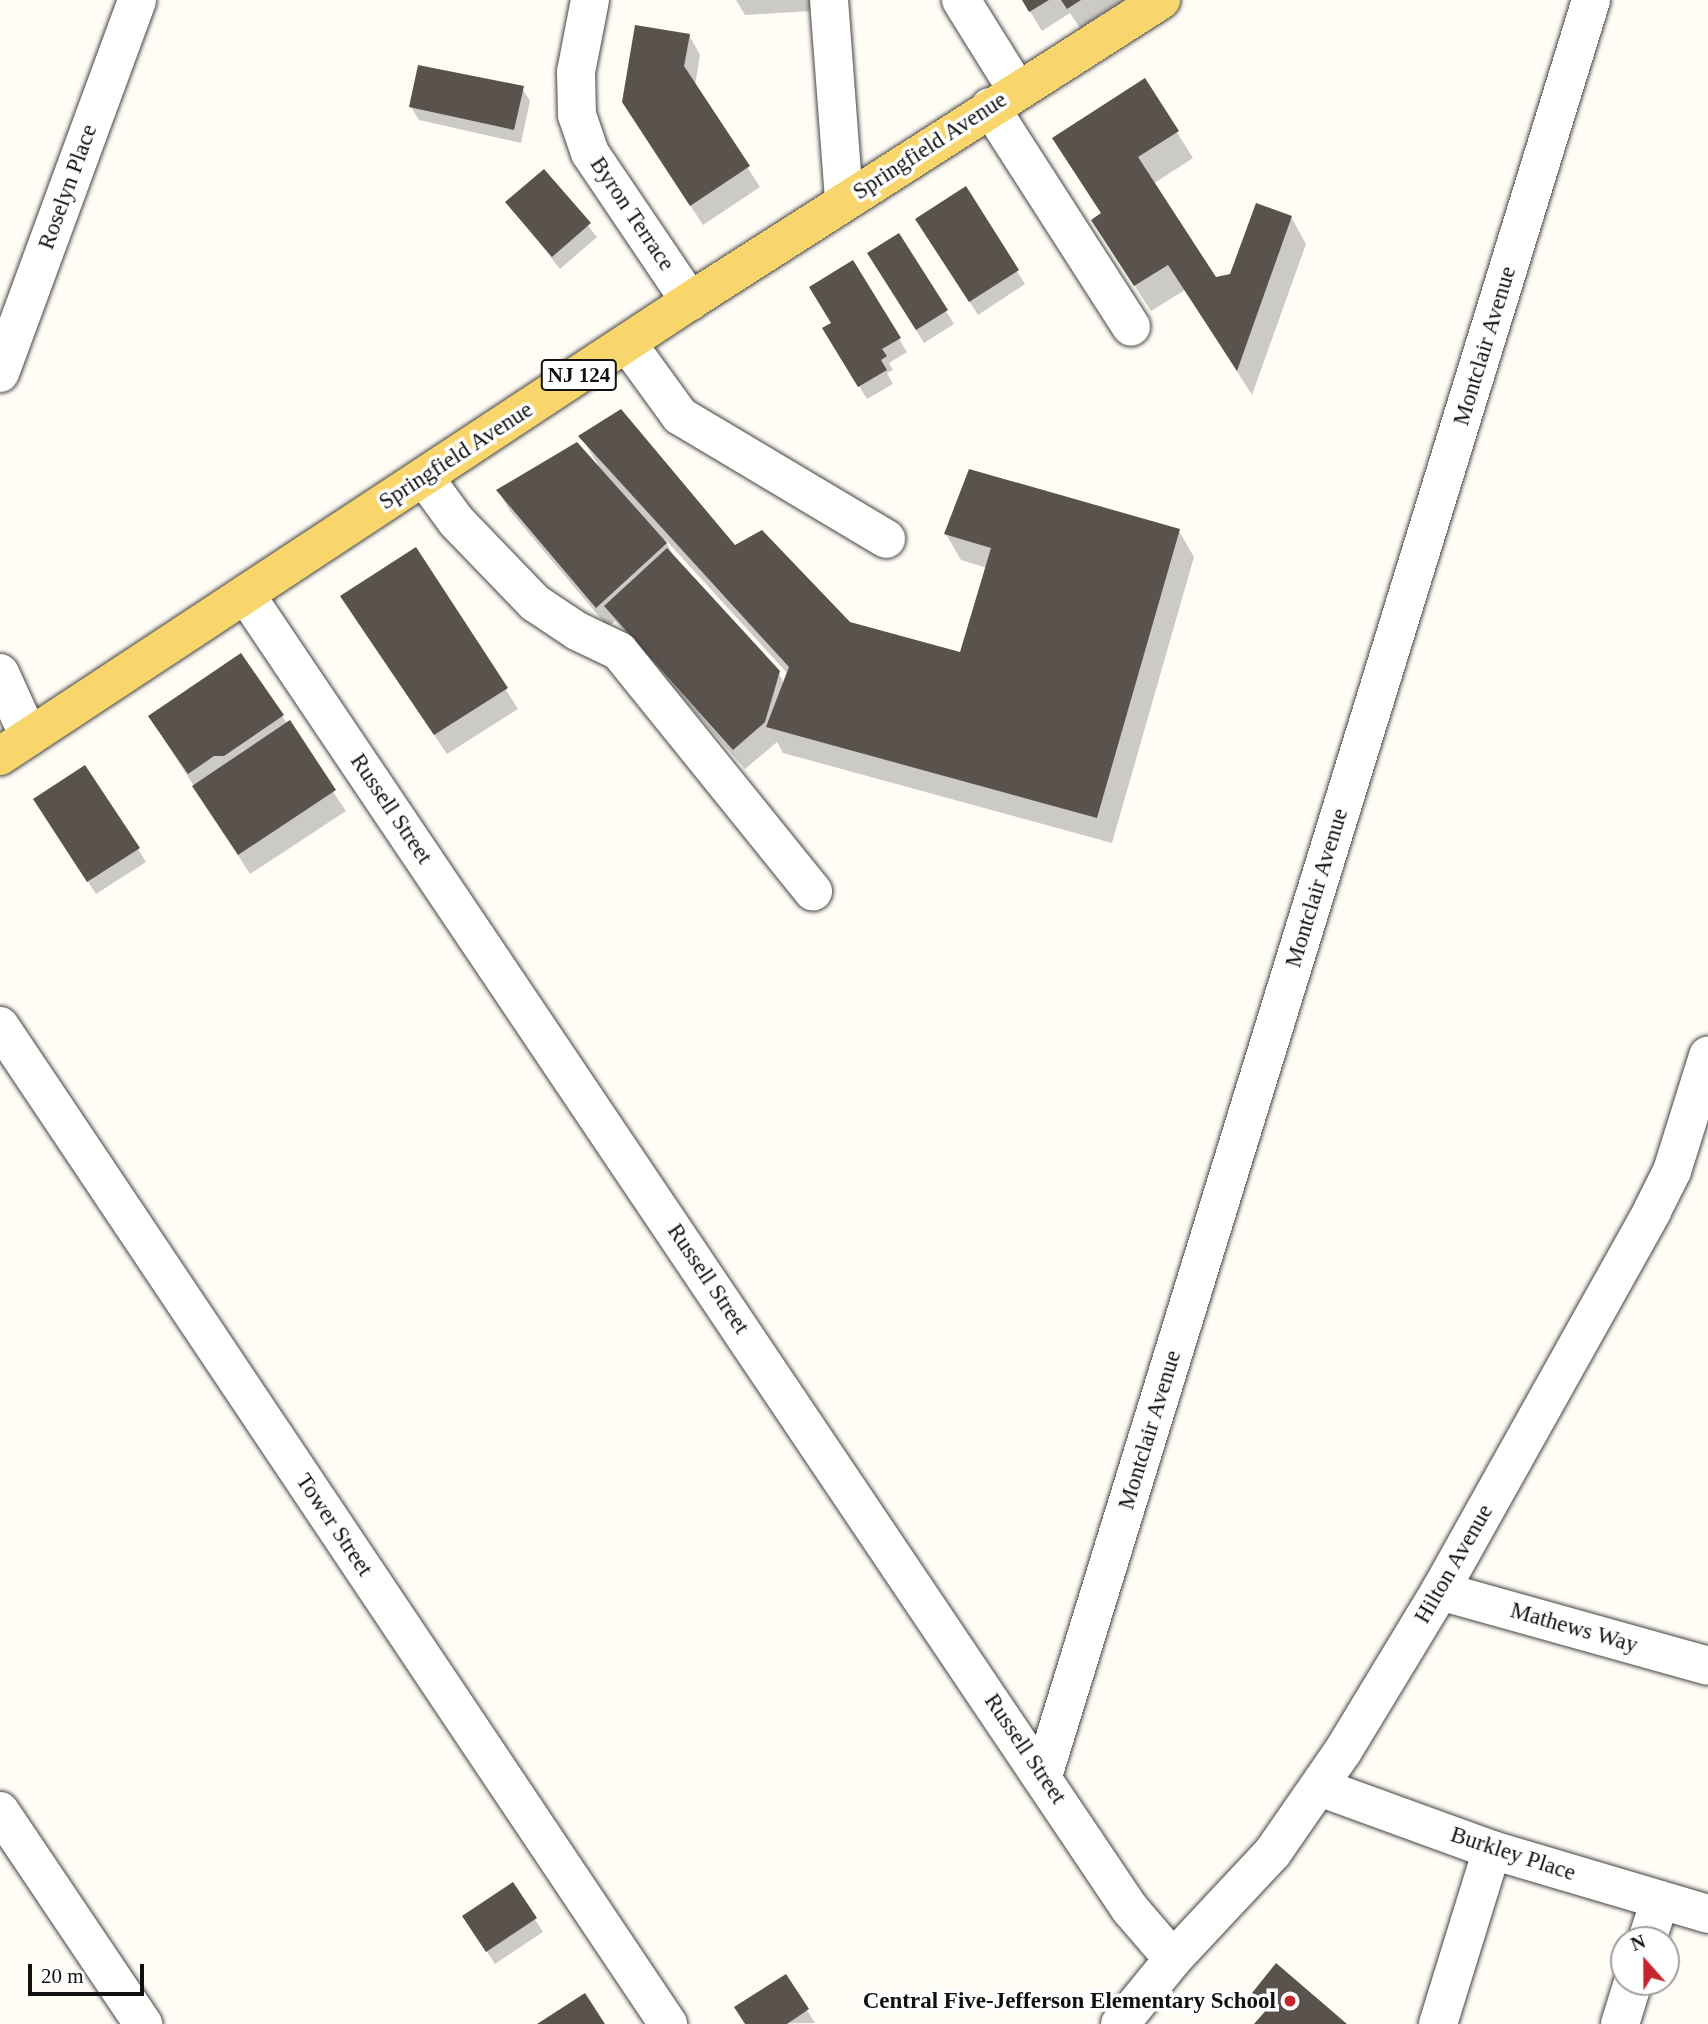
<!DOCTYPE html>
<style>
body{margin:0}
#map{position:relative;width:1708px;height:2024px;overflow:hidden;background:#fffdf5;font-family:Georgia,serif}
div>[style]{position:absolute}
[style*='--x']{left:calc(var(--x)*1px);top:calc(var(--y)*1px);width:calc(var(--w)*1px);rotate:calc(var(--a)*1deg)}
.shadow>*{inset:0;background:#0003}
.building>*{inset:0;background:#5a524d}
.roads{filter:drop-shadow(0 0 2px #444) drop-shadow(0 0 2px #444)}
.minor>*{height:38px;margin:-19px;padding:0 19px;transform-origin:19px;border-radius:19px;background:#fff}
.major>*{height:38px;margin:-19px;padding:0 19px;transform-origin:19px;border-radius:19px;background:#f9d66b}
.dots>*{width:19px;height:19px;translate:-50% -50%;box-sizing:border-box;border:4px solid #fff;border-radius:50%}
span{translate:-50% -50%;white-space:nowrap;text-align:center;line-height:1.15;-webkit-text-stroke:7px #fff;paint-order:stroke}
.shield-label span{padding:2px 5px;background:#fff;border:2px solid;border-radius:5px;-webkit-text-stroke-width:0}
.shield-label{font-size:21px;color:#111;font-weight:700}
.street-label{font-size:23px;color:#111}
.poi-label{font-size:23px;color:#111;font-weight:700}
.right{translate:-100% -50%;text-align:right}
.north{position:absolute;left:1610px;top:1926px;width:70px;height:70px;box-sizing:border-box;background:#fff;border:2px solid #a0a0a0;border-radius:50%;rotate:339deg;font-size:19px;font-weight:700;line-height:28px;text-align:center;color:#111}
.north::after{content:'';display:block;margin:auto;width:24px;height:32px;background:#c4262e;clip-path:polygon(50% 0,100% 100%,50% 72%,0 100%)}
.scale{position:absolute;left:28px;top:1964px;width:116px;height:32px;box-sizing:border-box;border:4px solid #111;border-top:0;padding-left:9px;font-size:21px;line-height:24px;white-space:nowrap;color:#111;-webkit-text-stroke:5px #fff;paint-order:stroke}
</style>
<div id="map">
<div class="shadow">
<i style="clip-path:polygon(736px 0,828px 0,829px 10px,745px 15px)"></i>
<i style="clip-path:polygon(1023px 0,1124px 0,1080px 28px,1070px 13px,1042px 31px)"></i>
<i style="clip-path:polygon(689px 35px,700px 55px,695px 86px,760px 187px,703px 225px,636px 123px)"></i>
<i style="clip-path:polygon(1144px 80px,1193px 158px,1153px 184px,1215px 279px,1232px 275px,1291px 217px,1306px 244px,1252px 395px,1185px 290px,1151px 311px,1109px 246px,1102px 215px,1070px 165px)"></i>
<i style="clip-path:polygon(522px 88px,530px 101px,521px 143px,419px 120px,411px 107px)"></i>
<i style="clip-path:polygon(544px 171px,597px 237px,560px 269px,507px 202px)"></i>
<i style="clip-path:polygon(965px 189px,1025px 284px,978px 315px,925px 232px)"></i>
<i style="clip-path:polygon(852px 262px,907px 352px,889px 363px,893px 370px,887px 373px,893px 384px,867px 399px,832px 342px,833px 324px)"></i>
<i style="clip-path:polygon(877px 267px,946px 311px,954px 324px,924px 343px)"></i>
<i style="clip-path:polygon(evenodd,581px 436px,735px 548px,849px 624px,961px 654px,987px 568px,961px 560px,946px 534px,1179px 531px,1194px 557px,1112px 843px,783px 753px,777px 742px,745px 769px,615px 621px,608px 627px,510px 511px,498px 491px,598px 465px,581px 436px,664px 538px,788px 674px,784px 683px,778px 672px,675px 559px,664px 538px)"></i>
<i style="clip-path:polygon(416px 549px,518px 709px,447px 754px,354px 617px)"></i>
<i style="clip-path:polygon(282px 716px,346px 811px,250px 874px,162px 736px)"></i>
<i style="clip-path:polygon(43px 813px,138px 849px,146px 862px,96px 894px)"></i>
<i style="clip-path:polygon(513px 1884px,543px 1932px,495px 1964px,472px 1929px)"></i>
<i style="clip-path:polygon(785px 1976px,815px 2023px,746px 2024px)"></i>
<i style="clip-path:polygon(1254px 1994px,1344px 2024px,1257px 2024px,1266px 2013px)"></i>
</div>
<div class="building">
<i style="clip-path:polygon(1022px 0,1049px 0,1029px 12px)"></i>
<i style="clip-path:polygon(1061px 0,1081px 0,1067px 9px)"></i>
<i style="clip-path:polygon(635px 25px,690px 34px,684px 66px,750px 166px,690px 206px,622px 102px)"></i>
<i style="clip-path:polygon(418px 65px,524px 86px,514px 130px,409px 107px)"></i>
<i style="clip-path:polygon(1145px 78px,1179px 131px,1138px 157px,1216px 277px,1230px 274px,1256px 203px,1292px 216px,1237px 371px,1168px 265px,1134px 286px,1091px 220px,1101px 213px,1052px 138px)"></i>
<i style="clip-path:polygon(544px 169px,591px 223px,552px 257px,505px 202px)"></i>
<i style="clip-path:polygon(966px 186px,1019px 270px,969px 302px,915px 219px)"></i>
<i style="clip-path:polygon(899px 233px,948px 310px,916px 330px,867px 253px)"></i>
<i style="clip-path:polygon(853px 260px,901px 338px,882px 349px,887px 356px,881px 360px,887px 370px,858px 387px,822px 328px,831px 323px,809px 287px)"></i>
<i style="clip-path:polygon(621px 409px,735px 545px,762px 530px,850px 622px,960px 652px,991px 548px,944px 534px,969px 469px,1180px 529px,1097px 818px,766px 727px,789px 667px,578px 436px)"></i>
<i style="clip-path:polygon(577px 442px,667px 543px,596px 608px,496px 490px)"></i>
<i style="clip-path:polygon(416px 547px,508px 688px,434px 735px,340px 596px)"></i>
<i style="clip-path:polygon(667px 548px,780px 671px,765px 722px,733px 750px,604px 606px)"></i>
<i style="clip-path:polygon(241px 653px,284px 715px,224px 756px,214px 756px,188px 774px,148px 716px)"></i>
<i style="clip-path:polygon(290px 720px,336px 790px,238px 855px,192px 786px)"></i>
<i style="clip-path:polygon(85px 765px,140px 848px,87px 882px,33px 799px)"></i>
<i style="clip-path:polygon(513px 1882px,537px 1918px,486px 1952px,462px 1916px)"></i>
<i style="clip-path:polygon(1276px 1963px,1347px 2024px,1254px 2024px,1268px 2008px,1252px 1993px)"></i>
<i style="clip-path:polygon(786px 1974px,809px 2009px,787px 2024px,745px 2024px,734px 2007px)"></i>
<i style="clip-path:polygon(585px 1993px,605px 2024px,537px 2024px)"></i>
</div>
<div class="roads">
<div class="minor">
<i style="--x:590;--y:0;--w:73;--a:101"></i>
<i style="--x:576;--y:72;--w:43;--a:88.7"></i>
<i style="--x:577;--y:115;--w:40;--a:71.1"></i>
<i style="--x:590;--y:153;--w:179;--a:56"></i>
<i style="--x:829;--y:0;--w:202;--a:85.7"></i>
<i style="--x:961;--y:0;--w:106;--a:58.1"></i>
<i style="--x:990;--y:107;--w:261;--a:57.3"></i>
<i style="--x:627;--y:343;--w:90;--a:54"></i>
<i style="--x:680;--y:416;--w:240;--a:30.8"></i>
<i style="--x:0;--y:373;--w:397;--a:-69.8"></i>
<i style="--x:424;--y:477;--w:54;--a:54"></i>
<i style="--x:456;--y:521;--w:114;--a:46.1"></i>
<i style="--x:535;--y:603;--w:50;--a:33.7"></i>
<i style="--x:577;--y:631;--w:47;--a:25.5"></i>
<i style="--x:619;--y:651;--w:309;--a:51.1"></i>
<i style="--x:246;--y:595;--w:1584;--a:56.07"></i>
<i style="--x:1130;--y:1909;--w:66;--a:49.3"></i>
<i style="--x:0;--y:673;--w:70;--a:65.6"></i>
<i style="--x:0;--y:1026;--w:1201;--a:56.2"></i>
<i style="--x:1440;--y:1591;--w:278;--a:15.6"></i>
<i style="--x:1043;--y:1776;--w:1859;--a:-72.85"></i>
<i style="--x:1319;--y:1787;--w:184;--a:20"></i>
<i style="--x:1492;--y:1850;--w:225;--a:16.5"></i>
<i style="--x:0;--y:1811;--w:257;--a:56.1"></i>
<i style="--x:1647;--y:1940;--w:42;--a:-72"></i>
<i style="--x:1120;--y:2024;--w:84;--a:-50.8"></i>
<i style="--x:1173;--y:1959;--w:146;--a:-46.9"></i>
<i style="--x:1273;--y:1852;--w:123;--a:-55.3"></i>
<i style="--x:1343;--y:1751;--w:187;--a:-58.8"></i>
<i style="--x:1440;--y:1591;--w:435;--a:-60.8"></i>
<i style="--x:1652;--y:1211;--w:45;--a:-63.4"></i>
<i style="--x:1672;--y:1171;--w:121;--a:-72.6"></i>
<i style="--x:1438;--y:2024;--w:182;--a:-72.8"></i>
<i style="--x:1620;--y:2024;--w:44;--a:-72.8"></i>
</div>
<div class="major">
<i style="--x:0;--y:756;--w:827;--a:-33.4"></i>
<i style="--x:690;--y:301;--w:559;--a:-32.58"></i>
</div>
</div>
<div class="dots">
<i style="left:1290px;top:2001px;background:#c4262e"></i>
</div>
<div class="shield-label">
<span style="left:579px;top:375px">NJ 124</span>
</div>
<div class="street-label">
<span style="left:930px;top:146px;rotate:-33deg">Springfield Avenue</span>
<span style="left:68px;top:187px;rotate:-70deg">Roselyn Place</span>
<span style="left:632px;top:214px;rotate:56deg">Byron Terrace</span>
<span style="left:1485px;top:346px;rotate:-73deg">Montclair Avenue</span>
<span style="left:456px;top:456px;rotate:-33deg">Springfield Avenue</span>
<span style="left:391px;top:809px;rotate:56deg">Russell Street</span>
<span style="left:1317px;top:888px;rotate:-73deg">Montclair Avenue</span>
<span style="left:708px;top:1279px;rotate:56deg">Russell Street</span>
<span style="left:1150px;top:1430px;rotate:-73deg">Montclair Avenue</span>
<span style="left:334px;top:1525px;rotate:56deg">Tower Street</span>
<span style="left:1454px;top:1564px;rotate:-60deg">Hilton Avenue</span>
<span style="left:1574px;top:1628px;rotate:16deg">Mathews Way</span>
<span style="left:1025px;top:1749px;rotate:56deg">Russell Street</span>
<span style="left:1513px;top:1854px;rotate:18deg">Burkley Place</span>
</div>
<div class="poi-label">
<span class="right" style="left:1276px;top:2001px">Central Five-Jefferson Elementary School</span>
</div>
<div class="north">N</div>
<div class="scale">20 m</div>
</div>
